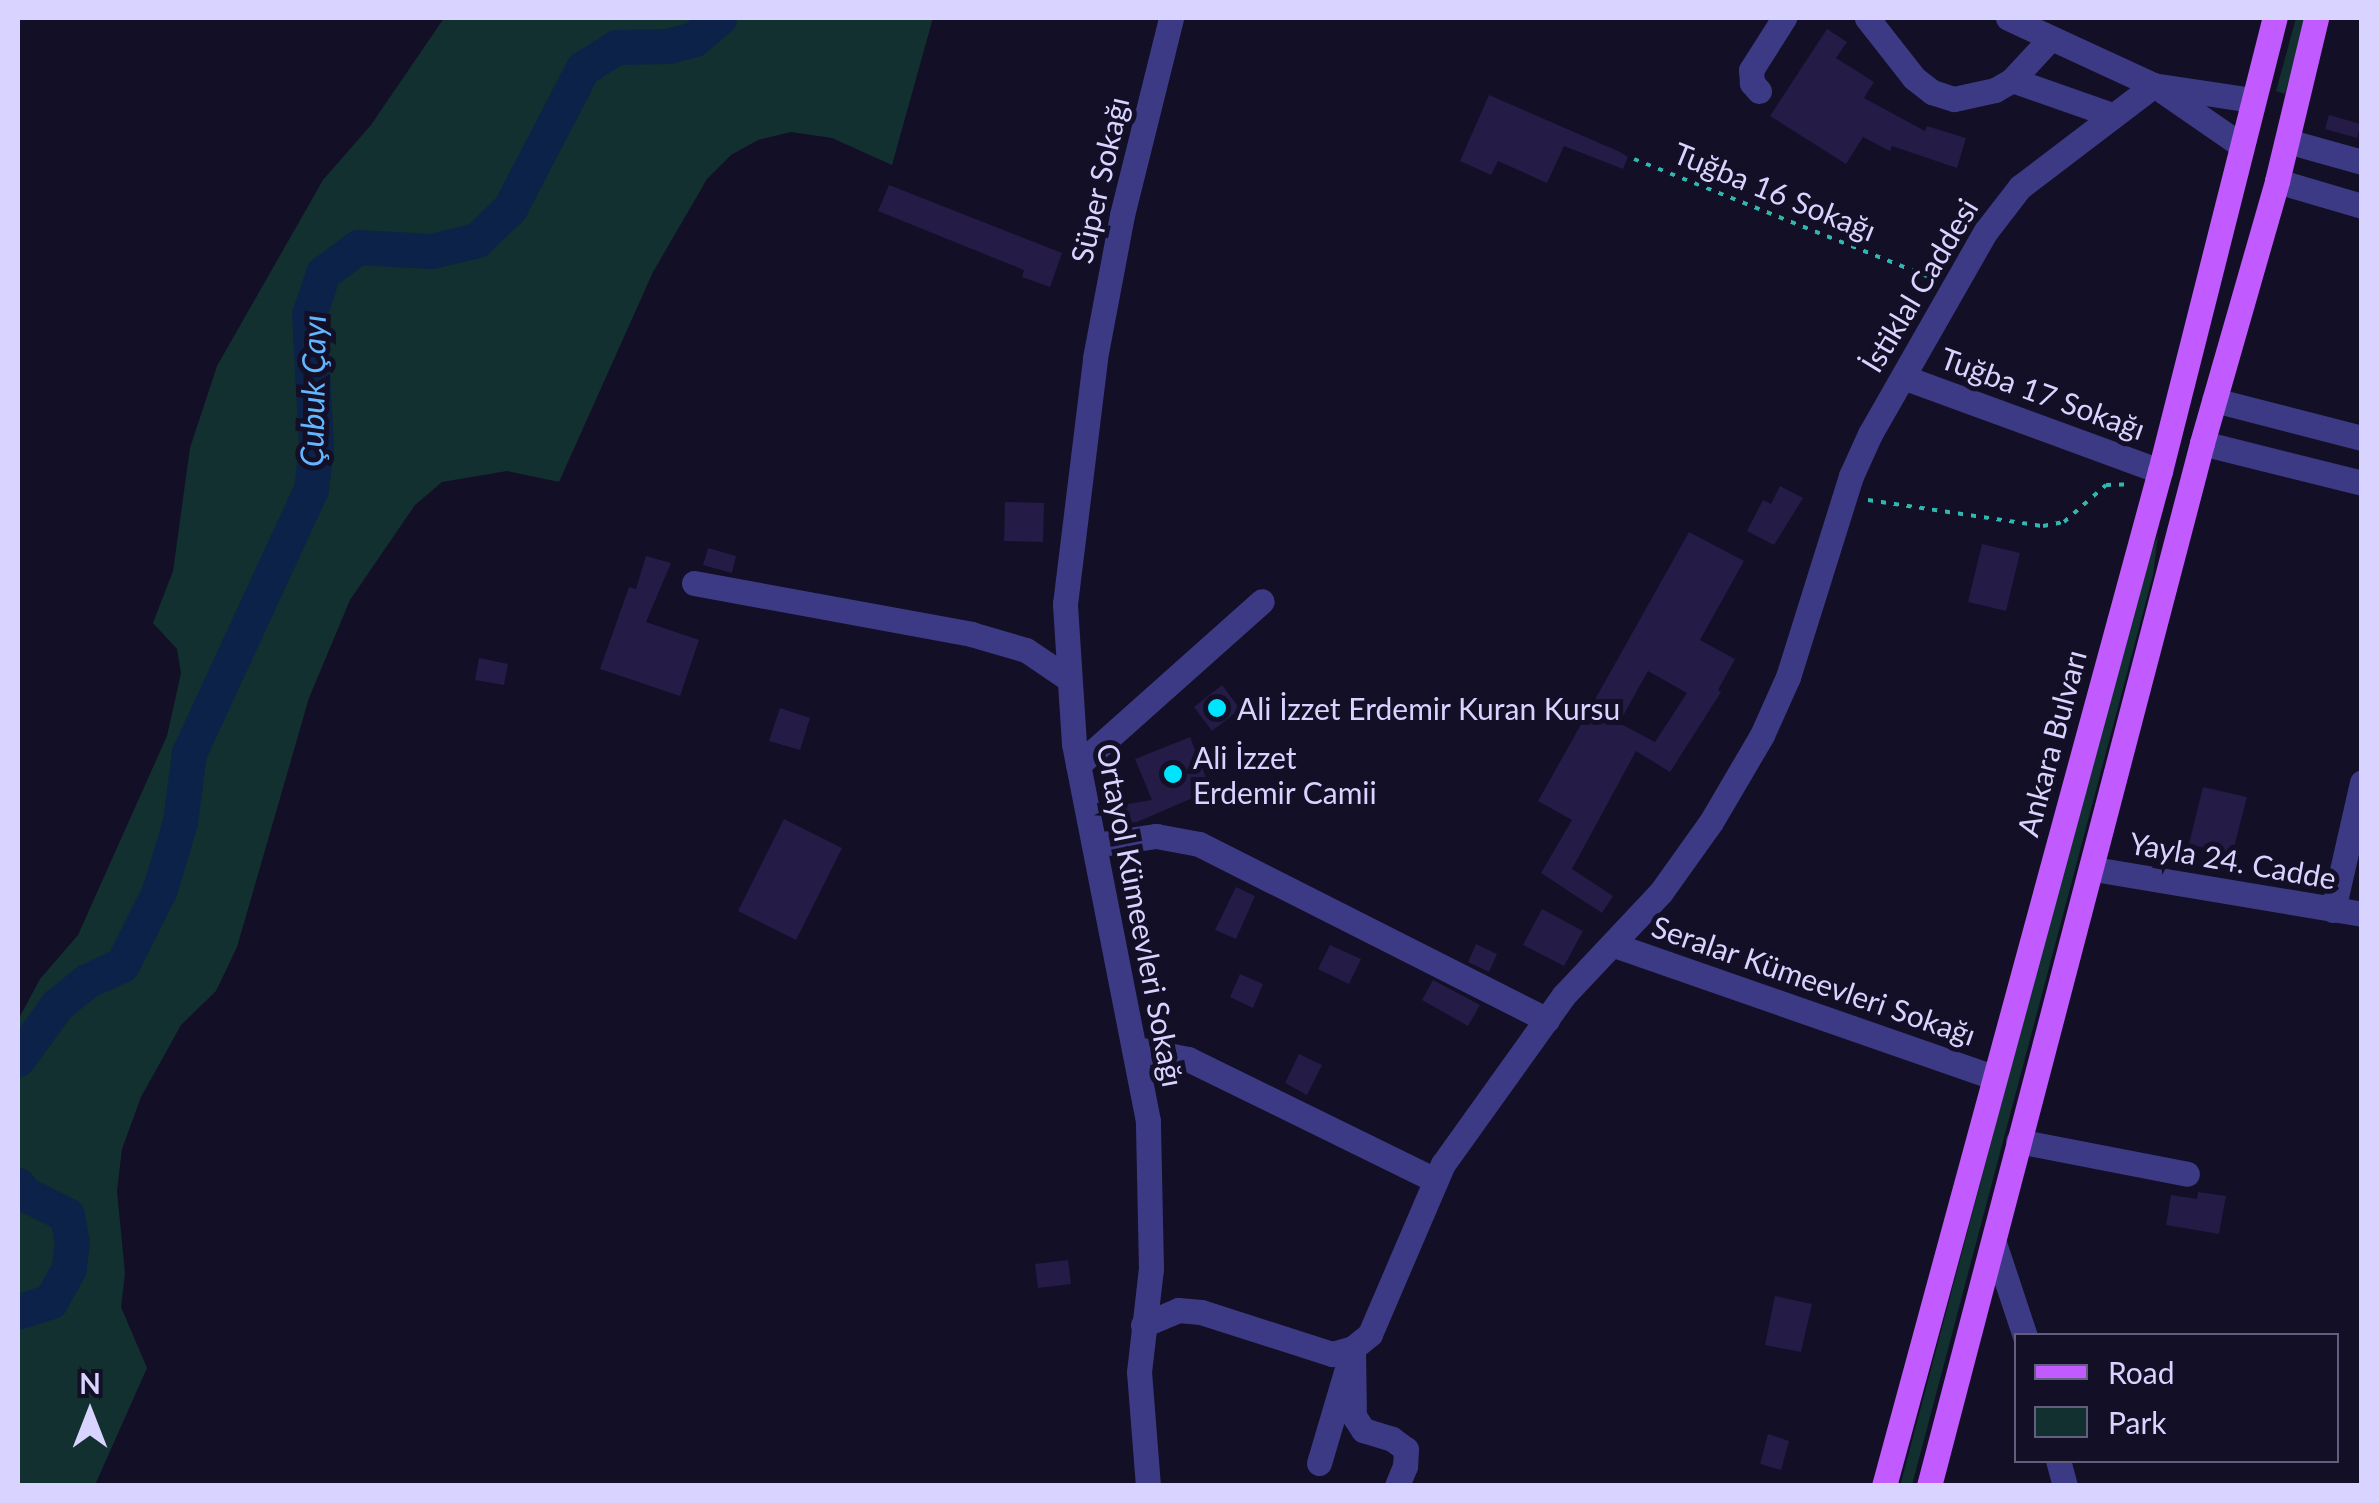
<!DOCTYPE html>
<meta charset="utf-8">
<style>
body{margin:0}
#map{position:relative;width:2379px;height:1503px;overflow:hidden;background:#130f26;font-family:Lato,sans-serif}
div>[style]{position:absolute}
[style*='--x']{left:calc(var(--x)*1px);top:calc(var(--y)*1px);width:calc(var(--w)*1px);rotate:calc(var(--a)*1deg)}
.green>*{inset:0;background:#12302f}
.river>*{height:35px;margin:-17.5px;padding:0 17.5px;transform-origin:17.5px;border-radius:17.5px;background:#0c2248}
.building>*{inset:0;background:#241b47}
.path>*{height:4px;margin-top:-2px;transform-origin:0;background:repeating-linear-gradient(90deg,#2fb8b0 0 5px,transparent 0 13px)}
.minor>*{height:25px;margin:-12.5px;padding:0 12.5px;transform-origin:12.5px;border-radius:12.5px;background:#3d3a85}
.major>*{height:25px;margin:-12.5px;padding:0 12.5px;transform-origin:12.5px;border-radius:12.5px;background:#c25bff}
.dots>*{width:28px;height:28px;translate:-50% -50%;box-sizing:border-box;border:5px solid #130f26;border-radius:50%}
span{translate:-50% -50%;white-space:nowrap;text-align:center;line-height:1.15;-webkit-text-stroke:10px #130f26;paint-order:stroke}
.street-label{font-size:30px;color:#d9d4ff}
.poi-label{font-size:30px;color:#d9d4ff}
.left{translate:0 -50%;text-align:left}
.water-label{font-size:32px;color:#62b6ff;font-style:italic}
.frame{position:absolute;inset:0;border:20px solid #d9d4ff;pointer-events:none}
.legend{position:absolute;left:2014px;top:1333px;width:325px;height:130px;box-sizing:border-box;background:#130f26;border:2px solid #625e7d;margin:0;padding:12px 18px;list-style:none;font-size:30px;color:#d9d4ff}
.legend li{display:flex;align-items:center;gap:20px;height:50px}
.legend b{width:50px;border:2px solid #625e7d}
.north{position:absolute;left:40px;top:1363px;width:100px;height:100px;-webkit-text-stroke:8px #130f26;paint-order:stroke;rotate:0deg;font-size:28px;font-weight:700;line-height:40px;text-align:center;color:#d9d4ff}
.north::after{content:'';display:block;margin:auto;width:35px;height:45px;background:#d9d4ff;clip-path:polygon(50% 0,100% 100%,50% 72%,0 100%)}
</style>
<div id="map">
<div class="green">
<i style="clip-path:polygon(444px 18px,933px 18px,892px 165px,832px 138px,791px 132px,758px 140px,731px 155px,707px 179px,653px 272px,559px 482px,507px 471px,442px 482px,415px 505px,350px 600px,309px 698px,237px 947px,216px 991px,181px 1025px,141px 1097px,122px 1149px,117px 1191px,125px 1273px,121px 1307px,147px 1368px,95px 1485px,18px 1485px,18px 1020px,40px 979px,78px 935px,167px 736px,181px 673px,177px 649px,153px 623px,173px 571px,190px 448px,217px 366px,323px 180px,371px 125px)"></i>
<i style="clip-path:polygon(2296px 18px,2305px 18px,2285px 94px,2276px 91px)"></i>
<i style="clip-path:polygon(2158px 535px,2153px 575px,1912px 1485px,1900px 1486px,2142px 573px)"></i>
</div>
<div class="river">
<i style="--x:18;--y:1059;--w:67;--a:-54.2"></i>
<i style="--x:57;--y:1005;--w:38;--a:-39"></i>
<i style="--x:87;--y:981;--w:38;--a:-25"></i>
<i style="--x:122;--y:965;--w:85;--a:-63.4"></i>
<i style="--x:160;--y:889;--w:70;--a:-73.4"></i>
<i style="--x:180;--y:822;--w:70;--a:-82.6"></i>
<i style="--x:189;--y:753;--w:291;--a:-65.2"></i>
<i style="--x:311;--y:489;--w:42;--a:-83.2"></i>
<i style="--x:316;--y:447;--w:132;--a:-93"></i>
<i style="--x:309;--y:315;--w:44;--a:-71.6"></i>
<i style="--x:323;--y:273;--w:44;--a:-36.6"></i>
<i style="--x:358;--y:247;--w:73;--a:3.1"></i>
<i style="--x:431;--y:251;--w:47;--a:-13.4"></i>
<i style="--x:477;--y:240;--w:46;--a:-44.1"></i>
<i style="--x:510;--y:208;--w:158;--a:-62.5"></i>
<i style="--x:583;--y:68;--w:39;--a:-32"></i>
<i style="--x:616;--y:47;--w:52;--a:-1.1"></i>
<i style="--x:668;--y:46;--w:27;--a:-15"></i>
<i style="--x:694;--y:39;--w:33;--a:-40"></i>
<i style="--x:18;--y:1185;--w:9;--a:58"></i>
<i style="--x:23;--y:1193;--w:49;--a:26.6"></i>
<i style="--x:67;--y:1215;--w:27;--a:80"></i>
<i style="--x:72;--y:1242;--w:26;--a:97"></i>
<i style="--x:69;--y:1268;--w:38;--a:119"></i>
<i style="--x:51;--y:1301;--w:35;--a:162"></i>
</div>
<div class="building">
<i style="clip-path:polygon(1827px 29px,1847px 42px,1836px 58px,1874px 82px,1864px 98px,1925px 131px,1927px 126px,1966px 138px,1957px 168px,1892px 146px,1890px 151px,1863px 137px,1846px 164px,1770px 116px)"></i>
<i style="clip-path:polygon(1489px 95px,1620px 152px,1628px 157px,1623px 169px,1564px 146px,1547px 183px,1498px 161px,1491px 175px,1460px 161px)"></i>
<i style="clip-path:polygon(2329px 115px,2361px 124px,2357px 138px,2325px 129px)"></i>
<i style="clip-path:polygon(889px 185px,1062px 253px,1050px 287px,1022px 277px,1024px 270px,878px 211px)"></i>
<i style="clip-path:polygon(1780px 486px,1803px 498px,1774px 545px,1747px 531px,1763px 500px,1771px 504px)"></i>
<i style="clip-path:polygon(1005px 502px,1044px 503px,1043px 542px,1004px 541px)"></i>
<i style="clip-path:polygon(evenodd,1689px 532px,1744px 561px,1700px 640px,1735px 659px,1718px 690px,1721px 692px,1670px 772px,1636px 751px,1572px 869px,1613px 896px,1602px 913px,1541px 873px,1572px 820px,1538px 801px,1689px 532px,1648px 671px,1687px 693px,1655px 742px,1619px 723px,1648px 671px)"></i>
<i style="clip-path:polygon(1982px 544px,2020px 553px,2006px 611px,1968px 602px)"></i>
<i style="clip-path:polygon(708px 548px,736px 556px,732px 573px,703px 565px)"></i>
<i style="clip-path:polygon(646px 556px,671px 563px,646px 622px,699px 640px,680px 696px,600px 669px,629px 587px,636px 589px)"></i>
<i style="clip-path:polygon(479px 658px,508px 664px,504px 685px,475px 680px)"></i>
<i style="clip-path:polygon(1222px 685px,1240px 709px,1212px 731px,1194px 707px)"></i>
<i style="clip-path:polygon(780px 708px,810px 718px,800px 750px,769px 741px)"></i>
<i style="clip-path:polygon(1190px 737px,1211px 790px,1137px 822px,1118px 825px,1115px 806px,1152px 800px,1135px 759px)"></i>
<i style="clip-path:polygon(2203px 787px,2247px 797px,2232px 855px,2189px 844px)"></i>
<i style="clip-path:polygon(784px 819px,842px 848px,796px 940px,738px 911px)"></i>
<i style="clip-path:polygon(1236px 887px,1255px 896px,1236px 939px,1215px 930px)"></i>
<i style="clip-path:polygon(1542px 909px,1583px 931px,1564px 966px,1523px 945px)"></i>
<i style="clip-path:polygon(1476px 944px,1497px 954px,1489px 972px,1468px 962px)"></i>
<i style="clip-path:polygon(1330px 945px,1361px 959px,1349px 984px,1318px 969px)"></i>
<i style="clip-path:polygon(1240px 974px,1263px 984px,1253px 1008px,1230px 997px)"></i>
<i style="clip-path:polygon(1433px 980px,1480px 1005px,1468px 1026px,1422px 1000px)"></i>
<i style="clip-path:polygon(1299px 1054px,1322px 1065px,1307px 1095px,1285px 1083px)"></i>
<i style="clip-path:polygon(2198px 1192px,2226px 1196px,2219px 1234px,2166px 1225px,2171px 1195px,2197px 1199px)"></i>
<i style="clip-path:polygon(1068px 1260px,1071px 1284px,1038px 1288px,1035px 1264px)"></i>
<i style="clip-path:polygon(1775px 1296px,1812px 1304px,1801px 1352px,1765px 1345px)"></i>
<i style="clip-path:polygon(1768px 1434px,1789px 1441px,1781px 1470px,1760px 1464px)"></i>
</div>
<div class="path">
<i style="--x:1634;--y:159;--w:325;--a:21.8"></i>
<i style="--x:1868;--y:500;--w:177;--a:8.5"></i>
<i style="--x:2043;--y:526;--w:21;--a:-11"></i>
<i style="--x:2064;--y:522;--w:56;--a:-41.4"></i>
<i style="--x:2106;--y:485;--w:25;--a:-2"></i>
</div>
<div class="minor">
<i style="--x:1867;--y:18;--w:76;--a:51.9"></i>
<i style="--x:1914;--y:78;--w:23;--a:38"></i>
<i style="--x:1932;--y:92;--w:23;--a:18"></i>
<i style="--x:1954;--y:99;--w:42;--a:-12.4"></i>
<i style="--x:1995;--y:90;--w:20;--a:-30"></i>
<i style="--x:2012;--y:80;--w:54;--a:-47.2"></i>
<i style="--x:2008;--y:18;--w:161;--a:24.7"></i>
<i style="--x:2154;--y:85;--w:106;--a:34.6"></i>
<i style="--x:2012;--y:80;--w:106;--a:19.3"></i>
<i style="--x:2159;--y:86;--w:95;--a:8.5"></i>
<i style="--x:1759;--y:91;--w:11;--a:-131"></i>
<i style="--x:1752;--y:83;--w:13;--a:-94"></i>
<i style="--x:1751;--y:70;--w:62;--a:-57.6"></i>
<i style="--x:2287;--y:141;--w:78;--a:15.6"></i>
<i style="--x:2277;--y:181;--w:89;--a:16.4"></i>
<i style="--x:1903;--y:377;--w:274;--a:20.1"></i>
<i style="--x:2214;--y:400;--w:153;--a:14.4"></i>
<i style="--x:2202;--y:443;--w:165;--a:14"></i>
<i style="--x:694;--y:583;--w:282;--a:10.4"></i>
<i style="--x:971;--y:634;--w:57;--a:16.2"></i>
<i style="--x:1026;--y:650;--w:48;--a:34"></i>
<i style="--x:1078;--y:765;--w:246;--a:-41.7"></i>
<i style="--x:1095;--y:845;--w:62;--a:-8.4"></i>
<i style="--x:1156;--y:836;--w:44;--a:10.5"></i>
<i style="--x:1199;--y:844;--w:390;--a:26.8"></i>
<i style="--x:2094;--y:869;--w:272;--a:9.5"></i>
<i style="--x:2333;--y:910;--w:131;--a:-77.2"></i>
<i style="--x:1614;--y:945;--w:400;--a:19.2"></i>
<i style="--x:1137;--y:1049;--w:52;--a:11.1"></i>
<i style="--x:1188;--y:1059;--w:275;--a:26.1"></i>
<i style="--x:2018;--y:1141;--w:172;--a:11"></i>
<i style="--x:1994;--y:1243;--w:98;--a:71.6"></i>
<i style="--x:1143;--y:1325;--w:38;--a:-23"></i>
<i style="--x:1178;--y:1310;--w:23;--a:5"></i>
<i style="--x:1201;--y:1312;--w:138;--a:17.8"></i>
<i style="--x:1332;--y:1354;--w:22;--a:-16"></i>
<i style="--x:1353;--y:1348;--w:22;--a:-39"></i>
<i style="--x:1370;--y:1334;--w:185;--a:-66.8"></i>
<i style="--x:1443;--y:1164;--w:208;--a:-54.4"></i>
<i style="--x:1564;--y:995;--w:141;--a:-46.7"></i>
<i style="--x:1661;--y:892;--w:86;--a:-54.5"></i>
<i style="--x:1711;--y:822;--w:101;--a:-59.6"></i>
<i style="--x:1762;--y:735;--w:64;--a:-65.9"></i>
<i style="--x:1788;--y:677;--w:211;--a:-72.6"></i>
<i style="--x:1851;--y:476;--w:46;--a:-65.7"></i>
<i style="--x:1870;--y:434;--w:234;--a:-60.3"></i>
<i style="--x:1986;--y:231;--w:56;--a:-52.3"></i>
<i style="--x:2020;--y:187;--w:168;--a:-37.3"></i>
<i style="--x:1353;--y:1348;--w:68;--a:89.2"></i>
<i style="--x:1354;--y:1416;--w:17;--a:57"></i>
<i style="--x:1363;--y:1430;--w:30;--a:17"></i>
<i style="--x:1392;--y:1439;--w:17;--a:36"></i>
<i style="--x:1406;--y:1449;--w:17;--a:93"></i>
<i style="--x:1405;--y:1466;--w:22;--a:112"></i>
<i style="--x:2058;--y:1460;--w:27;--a:75"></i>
<i style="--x:1319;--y:1463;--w:95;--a:-73.5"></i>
<i style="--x:1148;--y:1486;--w:114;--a:-94.5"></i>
<i style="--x:1139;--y:1372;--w:104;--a:-83.4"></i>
<i style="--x:1151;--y:1269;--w:148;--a:-91.2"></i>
<i style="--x:1148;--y:1121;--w:384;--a:-101.1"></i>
<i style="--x:1074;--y:744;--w:140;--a:-93.7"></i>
<i style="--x:1065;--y:604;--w:248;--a:-83"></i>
<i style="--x:1095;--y:358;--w:146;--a:-79.3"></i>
<i style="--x:1122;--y:215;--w:203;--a:-76"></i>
</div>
<div class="major">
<i style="--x:1884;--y:1486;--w:1052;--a:-74.79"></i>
<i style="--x:2160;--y:471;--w:467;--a:-75.8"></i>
<i style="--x:1929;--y:1486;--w:1078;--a:-75.33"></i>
<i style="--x:2202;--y:443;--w:273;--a:-74"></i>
<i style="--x:2277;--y:181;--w:168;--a:-76.5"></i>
</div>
<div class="dots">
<i style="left:1217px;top:708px;background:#00e5ff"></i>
<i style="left:1173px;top:774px;background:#00e5ff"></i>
</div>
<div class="street-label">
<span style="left:1099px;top:180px;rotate:-77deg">Süper Sokağı</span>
<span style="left:1775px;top:191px;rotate:22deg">Tuğba 16 Sokağı</span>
<span style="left:1919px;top:285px;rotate:-59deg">İstiklal Caddesi</span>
<span style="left:2043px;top:393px;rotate:20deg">Tuğba 17 Sokağı</span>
<span style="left:2051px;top:743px;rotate:-75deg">Ankara Bulvarı</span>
<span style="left:2233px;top:860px;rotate:10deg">Yayla 24. Cadde</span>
<span style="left:1141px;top:915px;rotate:79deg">Ortayol Kümeevleri Sokağı</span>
<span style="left:1814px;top:980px;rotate:19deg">Seralar Kümeevleri Sokağı</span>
</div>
<div class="poi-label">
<span class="left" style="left:1237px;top:708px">Ali İzzet Erdemir Kuran Kursu</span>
<span class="left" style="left:1193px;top:774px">Ali İzzet<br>Erdemir Camii</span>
</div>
<div class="water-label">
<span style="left:313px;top:391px;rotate:-89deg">Çubuk Çayı</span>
</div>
<div class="frame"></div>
<ul class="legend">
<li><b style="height:12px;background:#c25bff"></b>Road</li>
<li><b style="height:28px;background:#12302f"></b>Park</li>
</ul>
<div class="north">N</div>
</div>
